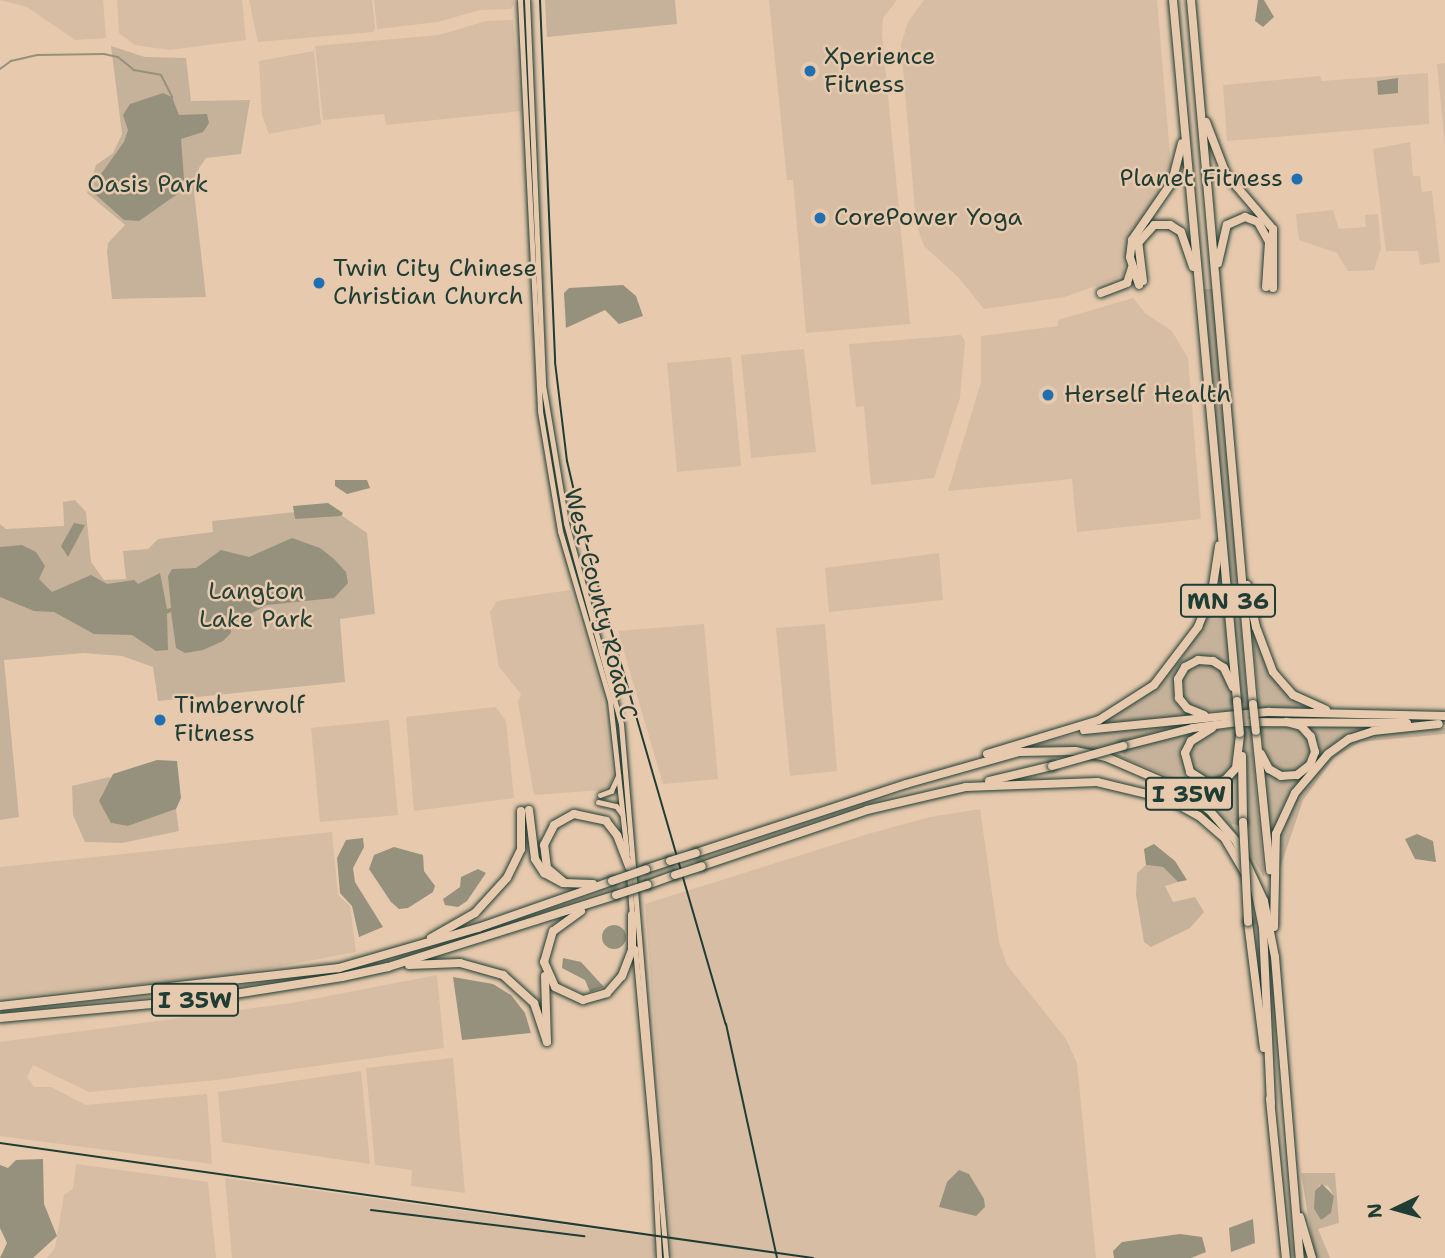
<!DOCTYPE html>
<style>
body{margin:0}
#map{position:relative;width:1445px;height:1258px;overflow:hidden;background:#e7caae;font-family:"Shantell Sans",sans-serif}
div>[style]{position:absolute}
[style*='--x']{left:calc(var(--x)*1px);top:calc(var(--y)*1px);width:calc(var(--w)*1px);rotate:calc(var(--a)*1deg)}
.built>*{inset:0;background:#d6bda3}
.green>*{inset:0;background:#c6b29a}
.water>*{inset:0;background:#96917c}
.round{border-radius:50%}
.stream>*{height:2px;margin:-1px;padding:0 1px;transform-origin:1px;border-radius:1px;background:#96917c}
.roads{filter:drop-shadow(0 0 2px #1f3d34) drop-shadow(0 0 2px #1f3d34)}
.secondary>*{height:5px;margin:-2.5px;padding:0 2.5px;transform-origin:2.5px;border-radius:2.5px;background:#e7caae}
.motorway>*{height:8px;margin:-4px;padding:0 4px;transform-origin:4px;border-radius:4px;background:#e7caae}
.rail>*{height:2px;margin:-1px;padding:0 1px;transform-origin:1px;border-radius:1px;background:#1f3d34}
.bridges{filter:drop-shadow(0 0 2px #1f3d34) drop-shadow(0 0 2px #1f3d34)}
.motorway-bridge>*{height:8px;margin:-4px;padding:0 4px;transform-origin:4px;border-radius:4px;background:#e7caae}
.dots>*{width:19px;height:19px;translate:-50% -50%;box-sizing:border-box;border:4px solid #e7caae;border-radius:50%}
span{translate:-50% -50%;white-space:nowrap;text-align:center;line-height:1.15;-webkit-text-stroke:5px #e7caae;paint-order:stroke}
.shield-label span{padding:2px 5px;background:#e7caae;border:2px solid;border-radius:5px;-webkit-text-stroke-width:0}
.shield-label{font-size:23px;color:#1f3d34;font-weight:700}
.poi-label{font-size:24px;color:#1f3d34}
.left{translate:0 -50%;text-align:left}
.right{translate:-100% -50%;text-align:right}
.park-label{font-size:24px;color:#274339}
.street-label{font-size:24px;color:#1f3d34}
.north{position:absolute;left:1361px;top:1174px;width:70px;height:70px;-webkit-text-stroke:5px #e7caae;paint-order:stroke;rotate:265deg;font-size:19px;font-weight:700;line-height:28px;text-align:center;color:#1f3d34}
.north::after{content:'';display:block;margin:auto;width:24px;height:32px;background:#1f3d34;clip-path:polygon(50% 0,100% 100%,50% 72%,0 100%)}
</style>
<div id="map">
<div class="built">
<i style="clip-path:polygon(0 0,103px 0,106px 38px,75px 40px,27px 7px)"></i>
<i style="clip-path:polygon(117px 0,242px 0,246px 40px,169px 50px,135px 45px,119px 33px)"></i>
<i style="clip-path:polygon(249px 0,372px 0,375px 28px,373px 32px,258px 42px)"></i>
<i style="clip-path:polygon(374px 0,514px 0,514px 4px,511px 9px,480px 10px,438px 22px,377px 29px)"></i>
<i style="clip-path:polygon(769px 0,897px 0,883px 18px,882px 34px,910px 324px,806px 333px,793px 180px,787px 180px)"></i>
<i style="clip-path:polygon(924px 0,1157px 0,1171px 166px,1159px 194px,1129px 236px,1123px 276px,1065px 297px,984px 309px,958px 277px,924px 246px,916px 223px,901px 44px,908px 22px)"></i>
<i style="clip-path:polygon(513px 20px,521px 111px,386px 125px,384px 114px,323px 120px,315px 46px,439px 35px,486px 21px)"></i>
<i style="clip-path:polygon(314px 51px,321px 124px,269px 134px,262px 115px,259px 61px)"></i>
<i style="clip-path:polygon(1445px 63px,1445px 146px,1437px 64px)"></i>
<i style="clip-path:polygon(1428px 73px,1429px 124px,1227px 141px,1223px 85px,1320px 76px,1322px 81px)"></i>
<i style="clip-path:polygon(1410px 142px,1413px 176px,1420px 176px,1422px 192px,1432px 191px,1440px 262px,1420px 265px,1418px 251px,1386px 251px,1373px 149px)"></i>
<i style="clip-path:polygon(1333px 210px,1339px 229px,1366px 227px,1365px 215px,1378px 214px,1381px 248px,1374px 270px,1348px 271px,1337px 253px,1299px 240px,1296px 214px)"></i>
<i style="clip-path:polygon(1133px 298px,1146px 314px,1172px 331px,1188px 358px,1201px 519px,1077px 532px,1072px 479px,948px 491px,981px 382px,981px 336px,1058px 326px,1058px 320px)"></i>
<i style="clip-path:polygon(961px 335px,965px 341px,960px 398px,934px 478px,871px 485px,864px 406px,856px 407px,849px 344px)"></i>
<i style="clip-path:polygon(804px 349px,816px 452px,751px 458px,741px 355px)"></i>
<i style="clip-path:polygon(731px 357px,741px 466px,677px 472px,667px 363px)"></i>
<i style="clip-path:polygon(939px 553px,943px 600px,829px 612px,825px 568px)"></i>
<i style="clip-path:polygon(570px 590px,601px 687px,613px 777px,609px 786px,602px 790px,534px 795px,518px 702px,521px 694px,499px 667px,490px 612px,497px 601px)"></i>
<i style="clip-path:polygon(704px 624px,718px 779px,663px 784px,618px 631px)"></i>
<i style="clip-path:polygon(825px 624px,837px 771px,790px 776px,776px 628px)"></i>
<i style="clip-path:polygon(496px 707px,506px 721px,514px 798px,414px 811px,406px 717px)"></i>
<i style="clip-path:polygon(389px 720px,398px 815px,320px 822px,311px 728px)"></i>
<i style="clip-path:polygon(980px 809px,999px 942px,1007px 965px,1066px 1039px,1077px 1063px,1096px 1258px,672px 1258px,645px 904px,868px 834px,930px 817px)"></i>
<i style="clip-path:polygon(332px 832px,338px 895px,350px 906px,356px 952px,233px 975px,0 998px,0 867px)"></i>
<i style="clip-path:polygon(437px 975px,444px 1048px,217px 1080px,89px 1092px,33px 1065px,27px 1077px,34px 1087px,51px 1087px,86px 1105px,207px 1094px,212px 1164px,0 1136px,0 1042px,292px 1003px)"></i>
<i style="clip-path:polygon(453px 1058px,465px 1193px,411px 1186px,412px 1170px,375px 1165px,366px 1068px)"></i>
<i style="clip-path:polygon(361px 1071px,370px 1164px,222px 1142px,218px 1092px)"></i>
<i style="clip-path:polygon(76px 1164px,208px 1182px,216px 1258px,47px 1258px,55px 1248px,64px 1195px,73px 1189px)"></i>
<i style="clip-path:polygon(225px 1178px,653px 1237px,655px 1258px,232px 1258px)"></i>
</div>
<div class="green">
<i style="clip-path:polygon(545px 0,675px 0,677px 24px,547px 37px)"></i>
<i style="clip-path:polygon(111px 46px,145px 57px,186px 58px,191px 101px,250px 100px,241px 154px,206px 158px,199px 168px,194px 191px,206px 297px,112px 299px,107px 252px,108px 243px,125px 225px,87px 193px,96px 165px,113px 153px,122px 134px)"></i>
<i style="clip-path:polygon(1203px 289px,1213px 289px,1248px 709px,1242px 710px)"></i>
<i style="clip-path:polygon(75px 500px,86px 512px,91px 562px,104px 580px,126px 579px,123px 551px,148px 549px,158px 539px,213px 532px,212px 521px,331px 508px,367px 533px,375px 614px,340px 619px,345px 682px,158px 701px,153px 667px,122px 656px,83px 653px,4px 660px,19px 817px,0 820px,0 524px,6px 529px,64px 526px,63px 502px)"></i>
<i style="clip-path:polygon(1221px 563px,1231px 675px,1227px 669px,1195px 660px,1175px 687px,1194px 716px,1096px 726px,1140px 700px,1182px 658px,1195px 637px)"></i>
<i style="clip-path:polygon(1250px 615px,1261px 651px,1299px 702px,1310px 709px,1260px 710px)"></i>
<i style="clip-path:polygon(1197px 662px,1220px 667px,1232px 690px,1234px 712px,1196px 711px,1181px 698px,1182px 674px)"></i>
<i style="clip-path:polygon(1225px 719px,1099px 751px,1058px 746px,1016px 749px,1089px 731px)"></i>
<i style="clip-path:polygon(1278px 724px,1304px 732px,1313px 751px,1306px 768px,1288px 775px,1271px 768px,1264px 755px,1261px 725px)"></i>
<i style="clip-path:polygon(1299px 724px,1398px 727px,1352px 736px,1290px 795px,1272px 846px,1264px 767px,1301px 776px,1312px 767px,1317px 751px)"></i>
<i style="clip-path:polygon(1250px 726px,1264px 875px,1264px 877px,1246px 846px,1243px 727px)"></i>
<i style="clip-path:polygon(1235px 727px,1235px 764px,1224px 778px,1212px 782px,1189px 768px,1189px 747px,1212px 731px)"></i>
<i style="clip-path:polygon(1445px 728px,1445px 734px,1360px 742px,1334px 758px,1303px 800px,1279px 871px,1278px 836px,1301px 788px,1342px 745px,1370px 734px)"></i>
<i style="clip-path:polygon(1201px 731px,1183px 755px,1184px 765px,1193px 779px,1210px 786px,1238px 770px,1240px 825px,1231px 824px,1240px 838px,1214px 808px,1180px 781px,1111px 753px,1124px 756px,1122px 750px)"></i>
<i style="clip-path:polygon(109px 777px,114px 780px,102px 794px,111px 823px,128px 826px,176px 809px,179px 831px,122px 843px,85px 842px,73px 815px,72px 786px)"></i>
<i style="clip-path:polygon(1146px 865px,1163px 867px,1178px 882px,1165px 886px,1173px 902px,1195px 897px,1204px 912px,1190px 928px,1151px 947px,1144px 942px,1136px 895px,1137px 873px)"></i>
<i style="clip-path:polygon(evenodd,1301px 1173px,1335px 1173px,1339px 1223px,1318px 1229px,1330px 1258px,1315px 1258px,1301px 1173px,1319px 1185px,1328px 1186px,1334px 1196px,1331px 1213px,1321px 1220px,1314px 1209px,1319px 1185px)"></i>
</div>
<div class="water">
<i style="clip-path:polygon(1258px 0,1264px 0,1274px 17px,1263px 27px,1255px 21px)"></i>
<i style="clip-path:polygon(1398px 78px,1398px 93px,1378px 95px,1377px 81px)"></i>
<i style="clip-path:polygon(163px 93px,172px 97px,179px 115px,207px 114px,209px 123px,203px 132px,181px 139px,184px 179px,179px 193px,139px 221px,124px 220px,95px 194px,101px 174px,124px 142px,128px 130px,123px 115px,130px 104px)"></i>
<i style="clip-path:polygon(623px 285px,636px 296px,643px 316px,619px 324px,605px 310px,566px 328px,564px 293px,569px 288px)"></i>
<i style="clip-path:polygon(335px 480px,367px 480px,370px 488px,347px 494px,335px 486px)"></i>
<i style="clip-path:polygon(328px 503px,343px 513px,341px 516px,295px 519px,293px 506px)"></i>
<i style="clip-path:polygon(74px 523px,85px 525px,68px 557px,61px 546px)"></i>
<i style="clip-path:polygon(292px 538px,320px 548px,334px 559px,346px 572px,348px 583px,334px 598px,267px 605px,231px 624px,231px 633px,223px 641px,203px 650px,185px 653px,176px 648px,171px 612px,167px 614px,168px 650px,156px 651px,132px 635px,94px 634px,54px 612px,34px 611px,0 597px,0 547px,22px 545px,36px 552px,45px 566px,39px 579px,52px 592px,91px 575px,107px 584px,134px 580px,138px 584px,160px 573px,167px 609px,171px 608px,168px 576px,172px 569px,196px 568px,221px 550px,249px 557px)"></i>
<i style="clip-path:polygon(157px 760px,177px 761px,181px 798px,176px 809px,128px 826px,111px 823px,99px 801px,113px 774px)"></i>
<i style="clip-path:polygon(1417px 834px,1433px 841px,1436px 862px,1415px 859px,1405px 839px)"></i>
<i style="clip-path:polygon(363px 838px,364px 847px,353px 868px,355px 882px,383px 927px,359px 937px,352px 906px,340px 893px,337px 858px,346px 840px)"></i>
<i style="clip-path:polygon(1154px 844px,1175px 861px,1187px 880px,1178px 882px,1163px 867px,1146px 865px,1144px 849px)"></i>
<i style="clip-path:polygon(394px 847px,423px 855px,424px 871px,435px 886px,433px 892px,408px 908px,399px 909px,391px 902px,369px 869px,374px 855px)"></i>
<i style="clip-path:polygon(478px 869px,486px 873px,467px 901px,458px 907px,445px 905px,443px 899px,460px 887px,461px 877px)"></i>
<i class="round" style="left:602px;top:925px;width:24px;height:24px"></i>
<i style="clip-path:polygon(563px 958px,581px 962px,604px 987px,590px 992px,585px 980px,562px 968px)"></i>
<i style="clip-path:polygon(453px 977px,493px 984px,511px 995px,525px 1013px,531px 1033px,462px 1040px)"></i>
<i style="clip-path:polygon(43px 1159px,44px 1204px,57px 1236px,33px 1258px,0 1258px,7px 1243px,0 1228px,0 1165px,8px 1168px,16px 1160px)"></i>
<i style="clip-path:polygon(959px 1170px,969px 1174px,984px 1199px,985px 1207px,976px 1216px,939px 1207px,947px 1182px)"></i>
<i style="clip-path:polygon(1322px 1184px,1334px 1196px,1331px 1213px,1321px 1220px,1314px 1209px,1315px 1191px)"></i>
<i style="clip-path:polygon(1253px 1219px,1255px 1243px,1231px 1252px,1229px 1228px)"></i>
<i style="clip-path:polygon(1180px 1234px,1202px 1237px,1206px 1252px,1191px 1258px,1114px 1258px,1113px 1251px,1122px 1242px)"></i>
</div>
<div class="stream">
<i style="--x:0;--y:69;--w:14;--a:-36"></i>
<i style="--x:11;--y:61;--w:28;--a:-13"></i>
<i style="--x:38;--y:55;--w:66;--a:-0.9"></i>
<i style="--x:104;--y:54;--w:14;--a:12"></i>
<i style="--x:118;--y:57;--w:21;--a:39"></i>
<i style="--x:134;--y:70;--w:27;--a:10"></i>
<i style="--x:161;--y:75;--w:25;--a:63"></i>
</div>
<div class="roads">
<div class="secondary">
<i style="--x:520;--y:0;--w:411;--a:87.2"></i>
<i style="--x:540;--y:411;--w:122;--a:80.5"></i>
<i style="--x:560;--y:531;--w:177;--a:73.6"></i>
<i style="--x:610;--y:701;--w:154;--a:83.7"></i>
<i style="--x:527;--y:0;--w:385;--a:87.6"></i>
<i style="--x:543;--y:385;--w:140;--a:80.5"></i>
<i style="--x:566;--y:523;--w:208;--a:74.7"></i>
<i style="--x:621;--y:724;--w:536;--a:85.18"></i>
<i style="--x:600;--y:795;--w:12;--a:-20"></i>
<i style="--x:611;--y:791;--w:17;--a:-65"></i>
<i style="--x:598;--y:802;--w:18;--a:13"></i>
<i style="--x:616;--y:806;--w:10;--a:53"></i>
<i style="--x:629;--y:874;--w:43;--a:86"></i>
<i style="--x:635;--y:948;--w:208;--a:84.8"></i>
<i style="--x:654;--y:1155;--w:103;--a:87.2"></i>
</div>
<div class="motorway">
<i style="--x:1173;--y:0;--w:704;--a:84.78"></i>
<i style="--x:1191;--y:0;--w:707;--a:84.97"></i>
<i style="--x:1206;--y:122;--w:56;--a:69"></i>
<i style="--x:1226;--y:174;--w:72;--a:49.5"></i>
<i style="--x:1273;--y:229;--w:59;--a:90"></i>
<i style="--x:1218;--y:263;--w:39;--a:-77"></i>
<i style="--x:1227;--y:225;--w:20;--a:-24"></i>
<i style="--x:1245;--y:217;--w:14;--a:21"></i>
<i style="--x:1258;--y:222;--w:23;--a:61"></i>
<i style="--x:1269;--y:242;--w:45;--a:93.8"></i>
<i style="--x:1143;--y:281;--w:38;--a:-97"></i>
<i style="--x:1138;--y:243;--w:24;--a:-48"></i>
<i style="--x:1154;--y:225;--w:16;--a:0"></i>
<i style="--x:1170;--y:225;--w:13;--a:32"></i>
<i style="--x:1181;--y:232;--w:37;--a:71"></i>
<i style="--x:1139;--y:285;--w:29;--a:-108"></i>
<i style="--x:1130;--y:257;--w:17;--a:-83"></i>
<i style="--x:1132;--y:240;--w:70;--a:-55.4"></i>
<i style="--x:1172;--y:182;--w:40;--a:-75.6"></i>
<i style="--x:1101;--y:293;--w:28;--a:-21"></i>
<i style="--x:1127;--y:283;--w:16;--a:-72"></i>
<i style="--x:1247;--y:585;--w:43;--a:77.9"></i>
<i style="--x:1256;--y:627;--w:48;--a:69.3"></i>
<i style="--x:1273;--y:672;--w:30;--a:49"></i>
<i style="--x:1293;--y:695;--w:36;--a:24"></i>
<i style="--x:1204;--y:715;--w:18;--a:-158"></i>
<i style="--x:1187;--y:708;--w:13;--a:-129"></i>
<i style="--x:1179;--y:698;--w:19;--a:-93"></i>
<i style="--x:1178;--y:679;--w:14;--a:-60"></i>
<i style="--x:1185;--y:667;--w:15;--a:-28"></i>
<i style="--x:1198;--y:660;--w:15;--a:4"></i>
<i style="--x:1213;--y:661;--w:13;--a:32"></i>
<i style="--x:1224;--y:668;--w:21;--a:65"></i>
<i style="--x:1212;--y:728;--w:25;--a:148"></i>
<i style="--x:1191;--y:741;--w:13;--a:117"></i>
<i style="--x:1185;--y:753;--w:20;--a:75"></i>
<i style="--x:1190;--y:772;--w:22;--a:32"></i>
<i style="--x:1209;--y:784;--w:16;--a:-14"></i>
<i style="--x:1225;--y:780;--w:16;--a:-47"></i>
<i style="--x:1236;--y:768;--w:35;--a:-83"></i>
<i style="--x:1084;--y:730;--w:186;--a:-5.6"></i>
<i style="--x:1269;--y:712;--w:176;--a:1.3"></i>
<i style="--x:1256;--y:731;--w:140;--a:84.2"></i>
<i style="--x:1123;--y:746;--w:72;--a:-14.4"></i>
<i style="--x:1193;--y:728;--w:45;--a:-7.6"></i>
<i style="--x:1238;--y:722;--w:169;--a:0.3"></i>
<i style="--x:987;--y:754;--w:117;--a:-16.9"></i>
<i style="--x:1099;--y:720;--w:65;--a:-32.5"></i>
<i style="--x:1154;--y:685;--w:73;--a:-52.8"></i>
<i style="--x:1198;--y:627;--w:38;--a:-68"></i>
<i style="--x:1212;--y:592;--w:47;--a:-81.3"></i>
<i style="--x:1261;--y:754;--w:17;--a:62"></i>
<i style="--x:1269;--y:769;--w:14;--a:30"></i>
<i style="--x:1281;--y:776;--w:16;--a:-4"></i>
<i style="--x:1297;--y:775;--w:16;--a:-38"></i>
<i style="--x:1310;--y:765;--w:14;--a:-69"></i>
<i style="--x:1315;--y:752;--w:16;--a:-105"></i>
<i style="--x:1311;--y:737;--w:15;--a:-132"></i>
<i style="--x:1301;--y:726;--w:15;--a:-164"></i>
<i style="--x:1242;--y:756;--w:66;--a:89.1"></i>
<i style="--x:989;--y:781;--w:65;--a:-13.4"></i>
<i style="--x:529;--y:810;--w:49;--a:83"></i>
<i style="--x:535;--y:859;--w:17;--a:57"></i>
<i style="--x:544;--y:873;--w:21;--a:28"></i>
<i style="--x:563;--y:883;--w:30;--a:2"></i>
<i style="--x:696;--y:853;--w:221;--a:-18.2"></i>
<i style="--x:906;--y:784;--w:117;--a:-15.8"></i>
<i style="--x:1019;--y:752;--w:56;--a:-1"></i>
<i style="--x:1075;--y:751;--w:32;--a:11"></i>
<i style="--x:1106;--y:757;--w:81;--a:23.4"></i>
<i style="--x:1180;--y:789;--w:37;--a:36"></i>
<i style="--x:1210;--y:811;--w:40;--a:49"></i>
<i style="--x:1236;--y:841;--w:66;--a:65"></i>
<i style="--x:1264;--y:901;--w:57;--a:78.9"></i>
<i style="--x:1275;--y:957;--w:302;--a:85.3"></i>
<i style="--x:702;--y:866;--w:174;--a:-18.7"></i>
<i style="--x:867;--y:810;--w:102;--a:-13.1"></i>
<i style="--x:966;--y:787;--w:131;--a:-2.2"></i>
<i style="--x:1097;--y:782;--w:73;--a:13.5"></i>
<i style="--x:1168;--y:799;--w:35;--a:29"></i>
<i style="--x:1199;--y:816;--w:35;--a:41"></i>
<i style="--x:1225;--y:839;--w:59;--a:59.5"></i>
<i style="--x:1255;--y:890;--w:39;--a:78"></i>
<i style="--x:1263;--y:928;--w:176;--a:87.4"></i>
<i style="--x:646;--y:869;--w:25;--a:-18"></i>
<i style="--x:565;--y:883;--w:23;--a:-140"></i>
<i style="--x:547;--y:868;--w:23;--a:-97"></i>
<i style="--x:544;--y:845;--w:22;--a:-63"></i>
<i style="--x:554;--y:825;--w:23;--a:-29"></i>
<i style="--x:574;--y:814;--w:33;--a:12"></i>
<i style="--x:606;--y:821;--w:18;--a:52"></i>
<i style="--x:617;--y:835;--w:34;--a:69"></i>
<i style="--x:647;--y:885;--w:30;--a:-20"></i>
<i style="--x:581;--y:911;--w:34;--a:144"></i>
<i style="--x:553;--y:931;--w:32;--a:106"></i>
<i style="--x:544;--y:962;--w:27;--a:66"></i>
<i style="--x:555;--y:987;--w:31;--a:25"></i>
<i style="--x:583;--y:1000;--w:25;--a:-16"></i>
<i style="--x:607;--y:993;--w:23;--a:-49"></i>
<i style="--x:622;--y:976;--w:28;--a:-69"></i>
<i style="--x:632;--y:950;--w:35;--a:-90"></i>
<i style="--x:1248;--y:922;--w:127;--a:82.8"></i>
<i style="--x:1274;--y:927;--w:93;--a:-88.8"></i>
<i style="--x:1276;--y:834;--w:45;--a:-65.1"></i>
<i style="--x:1295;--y:793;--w:51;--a:-49.8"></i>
<i style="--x:1328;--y:754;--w:26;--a:-36"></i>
<i style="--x:1349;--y:739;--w:25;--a:-18"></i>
<i style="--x:1373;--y:731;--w:66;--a:-6.1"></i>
<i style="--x:431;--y:938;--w:51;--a:-29.6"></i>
<i style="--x:475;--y:913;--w:47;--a:-47.6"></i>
<i style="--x:507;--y:878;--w:32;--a:-64"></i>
<i style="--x:521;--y:849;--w:38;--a:-90"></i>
<i style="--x:409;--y:965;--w:51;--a:-2.2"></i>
<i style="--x:460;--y:963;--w:45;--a:15.6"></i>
<i style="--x:503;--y:975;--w:42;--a:42.1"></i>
<i style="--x:534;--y:1003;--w:41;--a:71.6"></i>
<i style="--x:545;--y:976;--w:66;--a:88.3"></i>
<i style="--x:0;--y:1006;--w:341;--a:-6.4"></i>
<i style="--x:339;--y:968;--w:145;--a:-16.1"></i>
<i style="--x:478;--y:928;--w:142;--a:-19.3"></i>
<i style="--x:0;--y:1018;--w:204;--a:-5.3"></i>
<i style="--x:203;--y:999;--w:141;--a:-9"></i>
<i style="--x:342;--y:977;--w:47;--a:-12.3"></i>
<i style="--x:388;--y:967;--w:239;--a:-17.5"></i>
<i style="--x:1270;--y:1099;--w:160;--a:84.3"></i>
<i style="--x:1300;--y:1217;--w:43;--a:73.7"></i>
</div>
</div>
<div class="rail">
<i style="--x:540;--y:0;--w:362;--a:87.6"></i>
<i style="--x:555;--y:362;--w:100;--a:83.1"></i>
<i style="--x:567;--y:461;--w:88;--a:76.9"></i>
<i style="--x:587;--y:547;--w:497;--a:73.8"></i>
<i style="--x:726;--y:1024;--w:239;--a:77.7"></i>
<i style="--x:0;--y:1143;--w:821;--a:8.05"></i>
<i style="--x:371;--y:1210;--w:215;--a:7"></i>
</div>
<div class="bridges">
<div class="motorway-bridge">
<i style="--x:1237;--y:701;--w:32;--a:85"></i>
<i style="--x:1253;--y:704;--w:27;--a:84"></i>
<i style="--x:1052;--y:766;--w:74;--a:-15.7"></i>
<i style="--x:1243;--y:822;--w:100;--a:87.1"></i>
<i style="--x:670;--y:861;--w:27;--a:-17"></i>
<i style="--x:675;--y:875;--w:28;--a:-18"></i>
<i style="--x:612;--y:881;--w:36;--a:-19"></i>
<i style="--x:616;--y:895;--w:33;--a:-18"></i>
</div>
</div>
<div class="dots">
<i style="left:810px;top:71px;background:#1f6fb2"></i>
<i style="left:1297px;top:179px;background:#1f6fb2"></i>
<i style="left:820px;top:218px;background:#1f6fb2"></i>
<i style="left:319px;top:283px;background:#1f6fb2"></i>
<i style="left:1048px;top:395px;background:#1f6fb2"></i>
<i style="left:160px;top:720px;background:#1f6fb2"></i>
</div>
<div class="shield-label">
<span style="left:1228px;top:601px">MN 36</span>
<span style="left:1189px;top:794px">I 35W</span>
<span style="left:195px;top:1000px">I 35W</span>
</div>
<div class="poi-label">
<span class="left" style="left:824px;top:71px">Xperience<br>Fitness</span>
<span class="right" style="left:1283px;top:179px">Planet Fitness</span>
<span class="left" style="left:834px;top:218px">CorePower Yoga</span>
<span class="left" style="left:333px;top:283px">Twin City Chinese<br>Christian Church</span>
<span class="left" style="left:1064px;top:395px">Herself Health</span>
<span class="left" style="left:174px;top:720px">Timberwolf<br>Fitness</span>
</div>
<div class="park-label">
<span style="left:148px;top:185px">Oasis Park</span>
<span style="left:256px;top:606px">Langton<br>Lake Park</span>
</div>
<div class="street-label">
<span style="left:600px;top:604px;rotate:76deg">West County Road C</span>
</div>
<div class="north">N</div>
</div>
